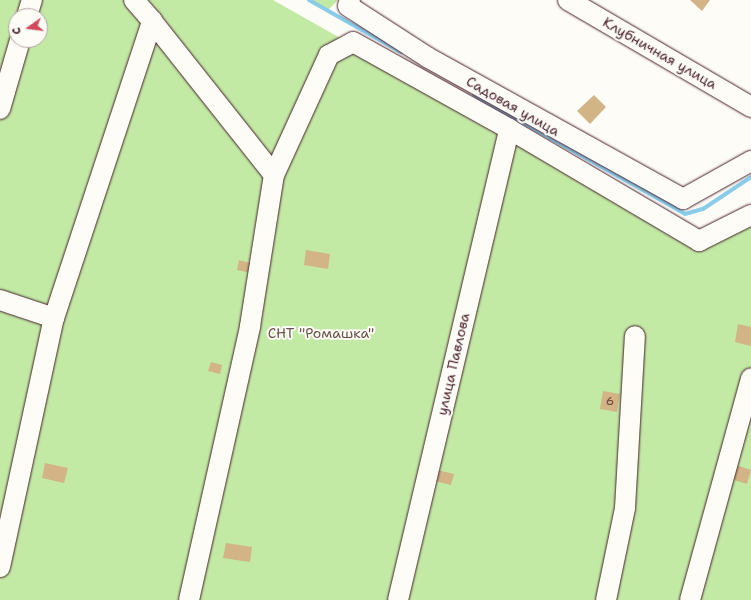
<!DOCTYPE html>
<meta charset="utf-8">
<style>
body{margin:0}
#map{position:relative;width:751px;height:600px;overflow:hidden;background:#fdfcf7;font-family:"Shantell Sans",sans-serif}
div>[style]{position:absolute}
[style*='--x']{left:calc(var(--x)*1px);top:calc(var(--y)*1px);width:calc(var(--w)*1px);rotate:calc(var(--a)*1deg)}
.green>*{inset:0;background:#c2eaa5}
.stream>*{height:4px;margin:-2px;padding:0 2px;transform-origin:2px;border-radius:2px;background:#89ccea}
.building>*{inset:0;background:#d2b486}
.roads{filter:drop-shadow(0 0 1px #4a1f2b) drop-shadow(0 0 1px #4a1f2b)}
.minor>*{height:20px;margin:-10px;padding:0 10px;transform-origin:10px;border-radius:10px;background:#fdfcf7}
span{translate:-50% -50%;white-space:nowrap;text-align:center;line-height:1.15;-webkit-text-stroke:4px #fdfcf7;paint-order:stroke}
.number-label{font-size:12px;color:#6c4442}
.number-label span{-webkit-text-stroke-width:0}
.street-label{font-size:14px;color:#4a1f2b}
.park-label{font-size:14px;color:#68524a}
.north{position:absolute;left:8px;top:8px;width:40px;height:40px;box-sizing:border-box;background:#fdfcf7;border:1px solid #b5a4a5;border-radius:50%;rotate:256deg;font-size:11px;font-weight:700;line-height:16px;text-align:center;color:#4a1f2b}
.north::after{content:'';display:block;margin:auto;width:14px;height:18px;background:#d1495b;clip-path:polygon(50% 0,100% 100%,50% 72%,0 100%)}
</style>
<div id="map">
<div class="green">
<i style="clip-path:polygon(evenodd,0 0,273px 0,699px 241px,751px 210px,751px 600px,0 600px,0 0,16px 16px,40px 16px,40px 40px,16px 40px,16px 16px)"></i>
<i style="clip-path:polygon(312px 0,338px 0,328px 10px)"></i>
</div>
<div class="stream">
<i style="--x:309;--y:0;--w:106;--a:29.5"></i>
<i style="--x:474;--y:95;--w:242;--a:29.4"></i>
<i style="--x:685;--y:214;--w:19;--a:-16"></i>
<i style="--x:703;--y:209;--w:58;--a:-33.7"></i>
</div>
<div class="building">
<i style="clip-path:polygon(690px 0,710px 0,702px 11px)"></i>
<i style="clip-path:polygon(594px 95px,606px 107px,590px 124px,577px 111px)"></i>
<i style="clip-path:polygon(306px 250px,330px 254px,328px 269px,304px 265px)"></i>
<i style="clip-path:polygon(239px 260px,254px 264px,251px 273px,237px 270px)"></i>
<i style="clip-path:polygon(738px 324px,751px 327px,751px 346px,735px 342px)"></i>
<i style="clip-path:polygon(211px 362px,222px 365px,220px 374px,208px 371px)"></i>
<i style="clip-path:polygon(603px 391px,620px 394px,617px 412px,600px 409px)"></i>
<i style="clip-path:polygon(45px 463px,68px 468px,64px 483px,42px 478px)"></i>
<i style="clip-path:polygon(736px 465px,751px 470px,747px 484px,731px 479px)"></i>
<i style="clip-path:polygon(437px 470px,454px 474px,451px 485px,435px 481px)"></i>
<i style="clip-path:polygon(226px 543px,252px 547px,250px 562px,223px 558px)"></i>
</div>
<div class="roads">
<div class="minor">
<i style="--x:134;--y:0;--w:28;--a:49"></i>
<i style="--x:350;--y:0;--w:6;--a:108"></i>
<i style="--x:348;--y:6;--w:94;--a:32.8"></i>
<i style="--x:427;--y:57;--w:293;--a:29"></i>
<i style="--x:683;--y:199;--w:78;--a:-29.2"></i>
<i style="--x:568;--y:0;--w:212;--a:30.3"></i>
<i style="--x:27;--y:16;--w:17;--a:-73"></i>
<i style="--x:0;--y:109;--w:72;--a:-73.8"></i>
<i style="--x:0;--y:300;--w:57;--a:18.4"></i>
<i style="--x:0;--y:567;--w:255;--a:-77.8"></i>
<i style="--x:54;--y:318;--w:313;--a:-71.7"></i>
<i style="--x:152;--y:21;--w:196;--a:51.6"></i>
<i style="--x:189;--y:600;--w:281;--a:-77.4"></i>
<i style="--x:250;--y:326;--w:153;--a:-81"></i>
<i style="--x:274;--y:175;--w:132;--a:-65.4"></i>
<i style="--x:329;--y:55;--w:27;--a:-28"></i>
<i style="--x:353;--y:42;--w:179;--a:29.1"></i>
<i style="--x:509;--y:129;--w:221;--a:30.5"></i>
<i style="--x:699;--y:241;--w:58;--a:-26.6"></i>
<i style="--x:398;--y:600;--w:484;--a:-76.7"></i>
<i style="--x:606;--y:600;--w:94;--a:-78.3"></i>
<i style="--x:625;--y:508;--w:172;--a:-86.7"></i>
<i style="--x:690;--y:600;--w:230;--a:-74.6"></i>
</div>
</div>
<div class="number-label">
<span style="left:610px;top:402px">6</span>
</div>
<div class="street-label">
<span style="left:660px;top:53px;rotate:30deg">Клубничная улица</span>
<span style="left:513px;top:106px;rotate:30deg">Садовая улица</span>
<span style="left:453px;top:364px;rotate:-77deg">улица Павлова</span>
</div>
<div class="park-label">
<span style="left:321px;top:333px">СНТ "Ромашка"</span>
</div>
<div class="north">С</div>
</div>
